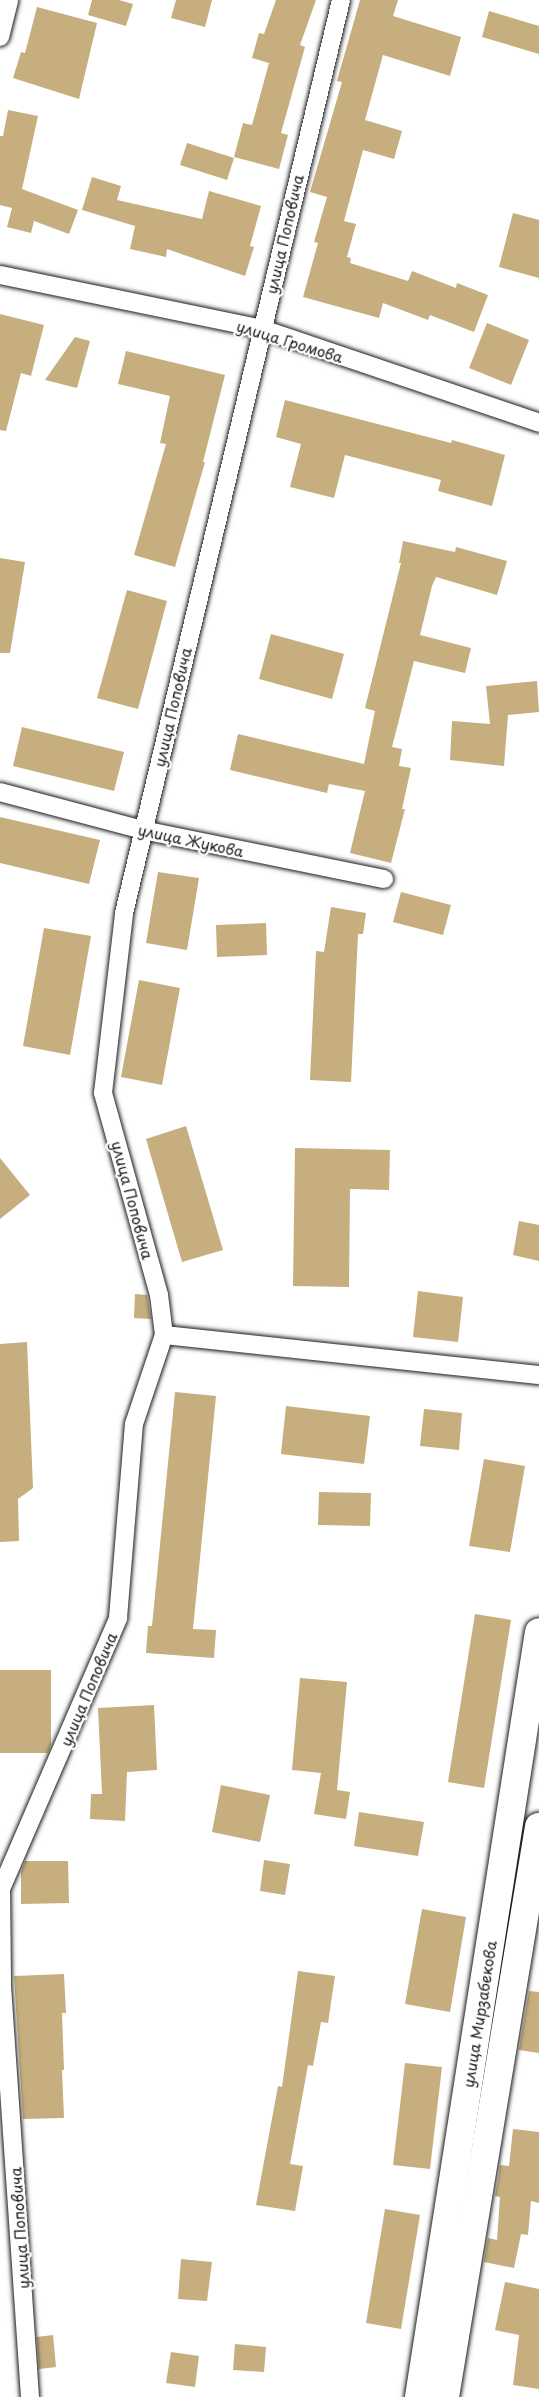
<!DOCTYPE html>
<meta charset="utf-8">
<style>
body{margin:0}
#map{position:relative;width:539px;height:2397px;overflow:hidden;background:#fff;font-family:"Playpen Sans",sans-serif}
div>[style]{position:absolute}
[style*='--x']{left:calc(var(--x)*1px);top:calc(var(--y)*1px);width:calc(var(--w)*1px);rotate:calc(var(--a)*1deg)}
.building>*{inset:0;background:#c6ae7e}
.roads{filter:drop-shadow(0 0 2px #1c1c1c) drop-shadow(0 0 2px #1c1c1c)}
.minor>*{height:18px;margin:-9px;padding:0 9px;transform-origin:9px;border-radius:9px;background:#fff}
.primary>*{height:28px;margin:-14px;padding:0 14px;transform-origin:14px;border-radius:14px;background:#fff}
span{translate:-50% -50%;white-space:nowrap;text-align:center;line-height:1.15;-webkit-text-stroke:4.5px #fff;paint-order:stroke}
.street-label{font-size:15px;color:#1c1c1c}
</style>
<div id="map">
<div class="building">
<i style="clip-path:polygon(92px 0,119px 0,133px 4px,126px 26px,88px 15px)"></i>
<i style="clip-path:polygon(176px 0,212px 0,205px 27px,171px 18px)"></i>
<i style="clip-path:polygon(276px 0,316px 0,300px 45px,305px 47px,281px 133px,288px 135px,279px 169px,234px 157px,243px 123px,252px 125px,269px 63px,252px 58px,259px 33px,264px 34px)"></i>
<i style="clip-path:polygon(360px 0,398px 0,393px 16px,461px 37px,450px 76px,383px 55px,365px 120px,402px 131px,394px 159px,363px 150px,344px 221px,356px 224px,347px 257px,351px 258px,350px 263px,408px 281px,412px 271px,456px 288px,457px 283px,488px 295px,474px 332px,430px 315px,428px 320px,383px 303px,379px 318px,303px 297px,318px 243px,314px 242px,327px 197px,310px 192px,342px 82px,337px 81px)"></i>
<i style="clip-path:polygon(37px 7px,97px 23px,79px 99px,13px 78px,21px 52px,25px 53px)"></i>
<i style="clip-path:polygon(489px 11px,539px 26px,539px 54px,482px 37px)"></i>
<i style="clip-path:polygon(8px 110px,38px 116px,22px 189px,78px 210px,69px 234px,34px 221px,31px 233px,7px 227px,12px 208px,0 205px,0 136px,3px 136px)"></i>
<i style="clip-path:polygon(187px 143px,234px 158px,227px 180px,180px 165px)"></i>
<i style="clip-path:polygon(92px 177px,121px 186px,117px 200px,202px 219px,209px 191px,261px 206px,250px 246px,254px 247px,245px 276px,167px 249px,166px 257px,130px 249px,135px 226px,82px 210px)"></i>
<i style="clip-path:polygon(513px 213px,539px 220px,539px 278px,499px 267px)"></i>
<i style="clip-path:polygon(0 314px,44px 325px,31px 376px,21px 373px,6px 431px,0 430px)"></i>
<i style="clip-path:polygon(487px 323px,529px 340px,511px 385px,469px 368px)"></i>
<i style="clip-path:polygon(75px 337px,90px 341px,77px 388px,45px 380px)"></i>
<i style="clip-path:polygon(126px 351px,225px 375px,203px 462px,205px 462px,175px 567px,134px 555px,166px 444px,160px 443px,170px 396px,118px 384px)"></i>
<i style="clip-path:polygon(285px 400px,451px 443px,452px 440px,505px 455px,492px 506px,438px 491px,441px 480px,345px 455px,334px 498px,290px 487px,301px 444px,276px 437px)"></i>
<i style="clip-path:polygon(403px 541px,455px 552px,456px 547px,507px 561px,497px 595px,436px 577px,432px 586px,420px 635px,471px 648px,465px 673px,414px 661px,392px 747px,402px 749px,399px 766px,411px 768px,402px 809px,405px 809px,391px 863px,350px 853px,365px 791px,329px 784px,327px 793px,230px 770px,238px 734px,364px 764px,375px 711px,365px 708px,401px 563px,399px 563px)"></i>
<i style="clip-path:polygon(0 558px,25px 562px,10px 653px,0 653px)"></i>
<i style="clip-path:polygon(127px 590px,167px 601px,138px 709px,97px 698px)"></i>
<i style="clip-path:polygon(271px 634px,344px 654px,332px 699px,259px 679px)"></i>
<i style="clip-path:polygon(537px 681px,539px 712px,508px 715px,504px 766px,450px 760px,452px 721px,490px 724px,486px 686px)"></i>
<i style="clip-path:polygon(22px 727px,124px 752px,114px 791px,13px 766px)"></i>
<i style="clip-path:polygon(0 817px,100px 840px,89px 884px,0 863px)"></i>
<i style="clip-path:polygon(158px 872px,199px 878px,187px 950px,146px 943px)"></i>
<i style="clip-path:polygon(401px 892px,451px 905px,443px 935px,393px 922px)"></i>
<i style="clip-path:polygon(331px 907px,366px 913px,363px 934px,358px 934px,351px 1082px,310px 1080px,316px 951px,324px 952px)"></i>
<i style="clip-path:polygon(266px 923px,267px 955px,217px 957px,216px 925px)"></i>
<i style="clip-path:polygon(44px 928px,91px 936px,70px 1055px,23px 1046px)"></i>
<i style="clip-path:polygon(139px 980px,180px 988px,162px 1085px,121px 1077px)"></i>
<i style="clip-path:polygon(186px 1126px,223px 1250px,182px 1262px,146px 1139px)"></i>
<i style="clip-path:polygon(295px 1148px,390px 1150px,389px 1190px,350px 1189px,349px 1287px,293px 1286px)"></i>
<i style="clip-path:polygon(0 1158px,30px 1195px,0 1219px)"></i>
<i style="clip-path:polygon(519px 1221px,539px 1225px,539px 1261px,513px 1255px)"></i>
<i style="clip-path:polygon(418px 1291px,463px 1297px,458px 1342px,413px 1337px)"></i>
<i style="clip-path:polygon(135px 1294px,147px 1295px,151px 1319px,134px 1318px)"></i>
<i style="clip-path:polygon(27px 1342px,33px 1488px,18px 1499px,19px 1541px,0 1542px,0 1344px)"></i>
<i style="clip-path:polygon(175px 1392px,216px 1396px,193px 1629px,216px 1630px,214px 1658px,146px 1653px,148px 1626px,152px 1626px)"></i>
<i style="clip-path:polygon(286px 1406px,370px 1416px,364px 1464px,281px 1454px)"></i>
<i style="clip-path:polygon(424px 1409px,462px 1413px,459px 1450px,420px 1446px)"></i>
<i style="clip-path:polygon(484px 1459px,525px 1466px,510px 1552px,469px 1546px)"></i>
<i style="clip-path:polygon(319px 1492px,371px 1493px,370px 1526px,318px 1525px)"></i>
<i style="clip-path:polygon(475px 1614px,511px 1620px,484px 1788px,448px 1782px)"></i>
<i style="clip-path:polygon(0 1670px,51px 1670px,51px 1745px,48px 1753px,0 1753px)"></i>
<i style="clip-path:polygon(300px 1678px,347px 1682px,337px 1790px,350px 1792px,346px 1819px,314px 1814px,321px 1773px,292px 1770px)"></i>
<i style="clip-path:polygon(154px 1705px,157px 1770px,127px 1772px,125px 1821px,90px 1819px,91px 1794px,102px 1794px,98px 1708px)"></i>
<i style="clip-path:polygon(221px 1785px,270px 1795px,260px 1842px,212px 1832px)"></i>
<i style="clip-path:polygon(359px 1812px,424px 1822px,418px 1856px,354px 1846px)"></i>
<i style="clip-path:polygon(264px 1860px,290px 1864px,285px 1895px,260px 1891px)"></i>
<i style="clip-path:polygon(25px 1861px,68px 1861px,69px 1903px,21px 1904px,21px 1872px)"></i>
<i style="clip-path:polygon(422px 1909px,466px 1917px,450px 2012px,405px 2004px)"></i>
<i style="clip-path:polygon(298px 1971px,335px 1976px,328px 2023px,321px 2022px,313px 2066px,308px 2065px,290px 2164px,303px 2166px,295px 2211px,256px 2205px,278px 2086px,282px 2087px)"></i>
<i style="clip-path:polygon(64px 1974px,66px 2013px,62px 2013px,64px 2070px,62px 2070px,64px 2118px,23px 2119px,14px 1976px)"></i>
<i style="clip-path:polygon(529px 1991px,539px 1992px,539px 2053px,519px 2050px)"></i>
<i style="clip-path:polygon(405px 2063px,442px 2067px,430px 2169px,393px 2165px)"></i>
<i style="clip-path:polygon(513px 2129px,539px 2132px,539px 2203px,531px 2201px,528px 2235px,521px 2234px,514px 2268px,484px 2262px,488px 2238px,497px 2240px,500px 2197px,495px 2196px,499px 2173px,500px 2165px,509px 2166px)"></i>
<i style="clip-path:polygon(385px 2209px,420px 2215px,401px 2329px,366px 2323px)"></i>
<i style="clip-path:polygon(181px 2259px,212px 2262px,207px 2301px,178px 2299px)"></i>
<i style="clip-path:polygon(505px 2282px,539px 2289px,539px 2389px,513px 2385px,519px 2335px,495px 2330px)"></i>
<i style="clip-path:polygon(53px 2335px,56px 2367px,39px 2369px,37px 2337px)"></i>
<i style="clip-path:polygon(235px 2344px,266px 2347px,264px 2372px,233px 2370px)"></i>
<i style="clip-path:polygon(171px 2352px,199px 2356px,195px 2387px,166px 2383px)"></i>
</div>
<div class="roads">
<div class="minor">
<i style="--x:0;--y:37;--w:38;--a:-76"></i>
<i style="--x:0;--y:275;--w:268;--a:11.6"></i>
<i style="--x:262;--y:329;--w:293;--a:18.7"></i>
<i style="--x:0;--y:792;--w:148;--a:14.9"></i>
<i style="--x:143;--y:830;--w:246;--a:11.5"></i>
<i style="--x:164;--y:1335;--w:377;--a:6.1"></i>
<i style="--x:30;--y:2397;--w:416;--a:-93.9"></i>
<i style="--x:2;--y:1982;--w:93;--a:-90.6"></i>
<i style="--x:1;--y:1889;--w:295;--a:-66.6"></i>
<i style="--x:118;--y:1618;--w:195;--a:-85.3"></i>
<i style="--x:134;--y:1424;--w:94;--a:-71.4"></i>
<i style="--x:164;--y:1335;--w:40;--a:-97.1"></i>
<i style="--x:159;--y:1295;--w:210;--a:-105.5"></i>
<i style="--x:103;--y:1093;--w:181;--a:-83.3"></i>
<i style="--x:124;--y:913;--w:938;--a:-76.63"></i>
</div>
<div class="primary">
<i style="--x:419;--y:2397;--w:774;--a:-81.09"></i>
<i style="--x:445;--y:2397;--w:578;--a:-80.64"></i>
</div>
</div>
<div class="street-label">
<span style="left:284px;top:234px;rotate:-77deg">улица Поповича</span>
<span style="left:290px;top:341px;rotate:17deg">улица Громова</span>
<span style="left:172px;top:707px;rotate:-77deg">улица Поповича</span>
<span style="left:191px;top:840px;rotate:12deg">улица Жукова</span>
<span style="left:133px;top:1200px;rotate:75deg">улица Поповича</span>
<span style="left:88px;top:1689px;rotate:-67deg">улица Поповича</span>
<span style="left:479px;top:2014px;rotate:-81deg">улица Мирзабекова</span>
<span style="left:19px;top:2228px;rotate:-94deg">улица Поповича</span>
</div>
</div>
